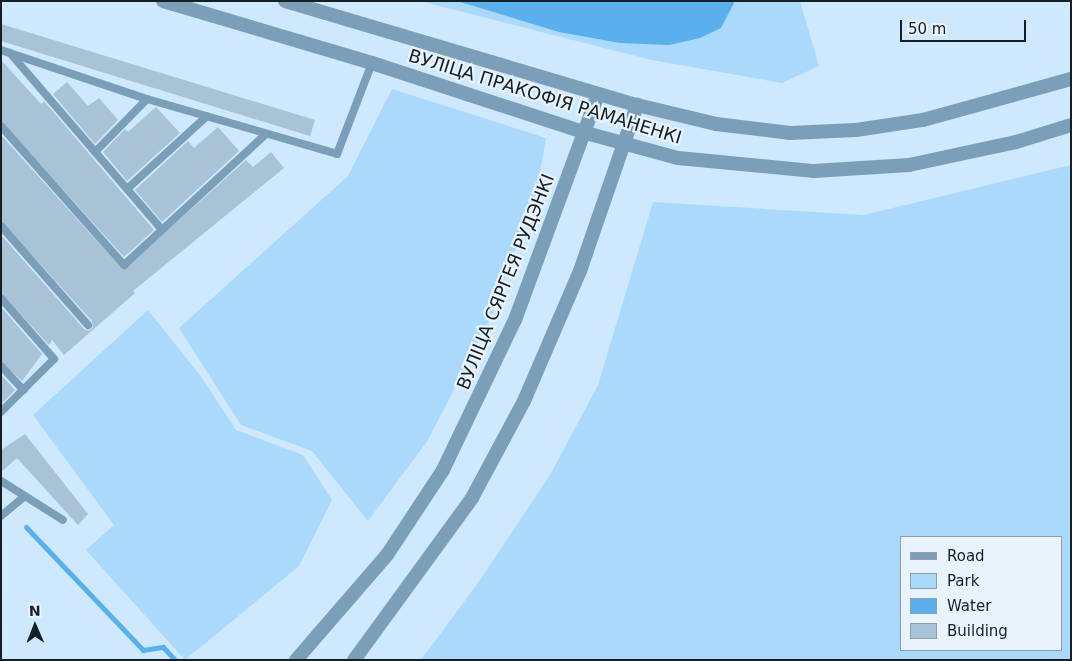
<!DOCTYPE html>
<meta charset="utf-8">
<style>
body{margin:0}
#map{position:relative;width:1072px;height:661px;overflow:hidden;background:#cee8fd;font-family:"DejaVu Sans",sans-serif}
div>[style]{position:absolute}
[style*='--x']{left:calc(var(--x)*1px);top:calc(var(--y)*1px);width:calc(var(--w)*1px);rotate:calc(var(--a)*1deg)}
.green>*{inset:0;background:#abd9fc}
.water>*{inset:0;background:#59b0ec}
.stream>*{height:5px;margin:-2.5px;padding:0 2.5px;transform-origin:2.5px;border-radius:2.5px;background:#59b0ec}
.building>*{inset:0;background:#a8c2d6}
.service>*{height:8px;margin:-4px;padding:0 4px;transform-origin:4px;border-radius:4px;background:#7c9fb9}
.minor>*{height:14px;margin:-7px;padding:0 7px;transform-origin:7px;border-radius:7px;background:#7c9fb9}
.tertiary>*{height:14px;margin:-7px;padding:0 7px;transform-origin:7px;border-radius:7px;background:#7c9fb9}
span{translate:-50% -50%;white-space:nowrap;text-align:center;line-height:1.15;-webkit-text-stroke:4.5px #e9f3fc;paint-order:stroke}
.street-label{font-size:18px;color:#151f26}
.frame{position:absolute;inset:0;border:2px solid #151f26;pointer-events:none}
.legend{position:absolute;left:900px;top:536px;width:162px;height:115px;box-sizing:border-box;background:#e9f3fc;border:1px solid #949ea6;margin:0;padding:6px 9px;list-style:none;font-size:15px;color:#151f26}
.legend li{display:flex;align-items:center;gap:10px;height:25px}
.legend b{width:25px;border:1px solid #949ea6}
.north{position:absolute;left:10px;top:601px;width:50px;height:50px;-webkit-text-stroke:4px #e9f3fc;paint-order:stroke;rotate:359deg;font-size:14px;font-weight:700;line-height:20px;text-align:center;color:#151f26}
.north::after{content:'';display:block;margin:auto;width:18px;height:22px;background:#151f26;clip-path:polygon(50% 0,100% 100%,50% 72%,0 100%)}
.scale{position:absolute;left:900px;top:20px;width:126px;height:22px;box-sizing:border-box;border:2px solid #151f26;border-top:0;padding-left:6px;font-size:15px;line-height:18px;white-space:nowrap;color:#151f26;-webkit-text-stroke:4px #e9f3fc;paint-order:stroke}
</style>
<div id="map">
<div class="green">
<i style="clip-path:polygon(420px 1px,800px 1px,819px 66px,782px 83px,652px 60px)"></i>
<i style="clip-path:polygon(392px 89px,546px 138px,537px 190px,491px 317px,428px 440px,368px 521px,312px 451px,241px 425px,179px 328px,348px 176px)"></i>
<i style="clip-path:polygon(evenodd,1071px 165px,1071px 660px,421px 660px,480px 580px,550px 475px,598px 385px,653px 202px,864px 215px,1071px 165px,1061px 537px,1061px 650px,901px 650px,901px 537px,1061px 537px)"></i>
<i style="clip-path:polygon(148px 310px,202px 378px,236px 430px,303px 455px,332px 500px,299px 566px,185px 660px,86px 550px,114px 525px,33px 415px)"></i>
</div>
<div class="water">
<i style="clip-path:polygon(457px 1px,735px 1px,721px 28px,700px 38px,669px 45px,620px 43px,559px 32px)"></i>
</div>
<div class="stream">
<i style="--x:26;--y:527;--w:170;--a:46.4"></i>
<i style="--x:143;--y:650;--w:20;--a:-9"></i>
<i style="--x:163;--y:647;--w:18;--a:47"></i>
</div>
<div class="building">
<i style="clip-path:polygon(1px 24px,315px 120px,310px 136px,1px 41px)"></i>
<i style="clip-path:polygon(1px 60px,41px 104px,44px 101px,154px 230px,124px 257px,1px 121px)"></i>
<i style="clip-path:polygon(67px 82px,88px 106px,99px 98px,118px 120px,95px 144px,53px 94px)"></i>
<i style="clip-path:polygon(156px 107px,180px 133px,127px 181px,103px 152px,125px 129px,128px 132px)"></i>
<i style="clip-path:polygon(218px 127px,239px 151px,162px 222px,135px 190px,188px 141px,194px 148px)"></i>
<i style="clip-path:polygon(1px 135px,123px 270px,246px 160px,253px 167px,271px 152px,284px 168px,133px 291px,135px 293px,64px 355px,52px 340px,49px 345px,1px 293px,1px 235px,84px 329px,89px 331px,93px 327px,92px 321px,1px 221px)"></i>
<i style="clip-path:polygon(1px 307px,42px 354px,22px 381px,1px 361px)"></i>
<i style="clip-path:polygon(1px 375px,15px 390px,1px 404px)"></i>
<i style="clip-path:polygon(25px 434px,88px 514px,78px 525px,17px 458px,1px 472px,1px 450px)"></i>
</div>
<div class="service">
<i style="--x:1;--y:50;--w:154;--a:18.6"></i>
<i style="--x:147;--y:99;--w:198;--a:16.1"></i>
<i style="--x:337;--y:154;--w:97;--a:-69"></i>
<i style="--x:10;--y:53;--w:233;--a:49.3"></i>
<i style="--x:1;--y:126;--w:186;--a:48.5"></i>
<i style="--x:124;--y:265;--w:193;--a:-42.7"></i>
<i style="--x:95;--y:152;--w:74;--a:-45.5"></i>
<i style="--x:127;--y:189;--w:108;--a:-42.4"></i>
<i style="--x:1;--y:226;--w:132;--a:48.7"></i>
<i style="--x:1;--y:298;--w:81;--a:49"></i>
<i style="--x:54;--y:359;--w:75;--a:135"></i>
<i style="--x:1;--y:366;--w:33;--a:47"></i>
<i style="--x:1;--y:481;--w:73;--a:32.2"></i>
<i style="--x:1;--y:516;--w:31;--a:-40"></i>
</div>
<div class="minor">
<i style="--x:296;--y:660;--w:139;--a:-49.1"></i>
<i style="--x:387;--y:555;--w:102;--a:-56.6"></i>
<i style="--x:443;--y:470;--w:166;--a:-64.4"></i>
<i style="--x:515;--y:320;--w:240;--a:-69.8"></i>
<i style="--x:354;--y:660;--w:200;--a:-53.9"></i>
<i style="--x:472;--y:498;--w:110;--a:-61.8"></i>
<i style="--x:524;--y:401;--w:142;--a:-66.7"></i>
<i style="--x:580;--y:271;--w:176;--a:-71"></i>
</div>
<div class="tertiary">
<i style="--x:163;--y:1;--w:218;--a:16.5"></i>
<i style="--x:372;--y:63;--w:225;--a:18.1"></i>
<i style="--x:586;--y:133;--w:95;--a:15.2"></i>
<i style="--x:678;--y:158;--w:137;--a:5.5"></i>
<i style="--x:814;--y:171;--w:95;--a:-3.6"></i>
<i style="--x:909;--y:165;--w:109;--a:-12.1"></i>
<i style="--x:1016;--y:142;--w:58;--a:-17.2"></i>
<i style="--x:285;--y:1;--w:367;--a:16.5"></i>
<i style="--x:637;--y:105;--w:81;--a:13.5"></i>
<i style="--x:716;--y:124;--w:75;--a:6.9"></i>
<i style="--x:790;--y:133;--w:66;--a:-2.6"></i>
<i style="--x:856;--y:130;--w:68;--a:-8.5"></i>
<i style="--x:923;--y:120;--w:154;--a:-15.5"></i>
</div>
<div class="street-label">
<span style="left:545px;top:97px;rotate:17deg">ВУЛІЦА ПРАКОФІЯ РАМАНЕНКІ</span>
<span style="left:506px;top:282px;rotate:-68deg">ВУЛІЦА СЯРГЕЯ РУДЭНКІ</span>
</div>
<div class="frame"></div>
<ul class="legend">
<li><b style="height:6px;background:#7c9fb9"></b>Road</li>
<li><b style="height:14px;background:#abd9fc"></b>Park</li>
<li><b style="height:14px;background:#59b0ec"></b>Water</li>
<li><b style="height:14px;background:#a8c2d6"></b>Building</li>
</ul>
<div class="north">N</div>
<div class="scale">50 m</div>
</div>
